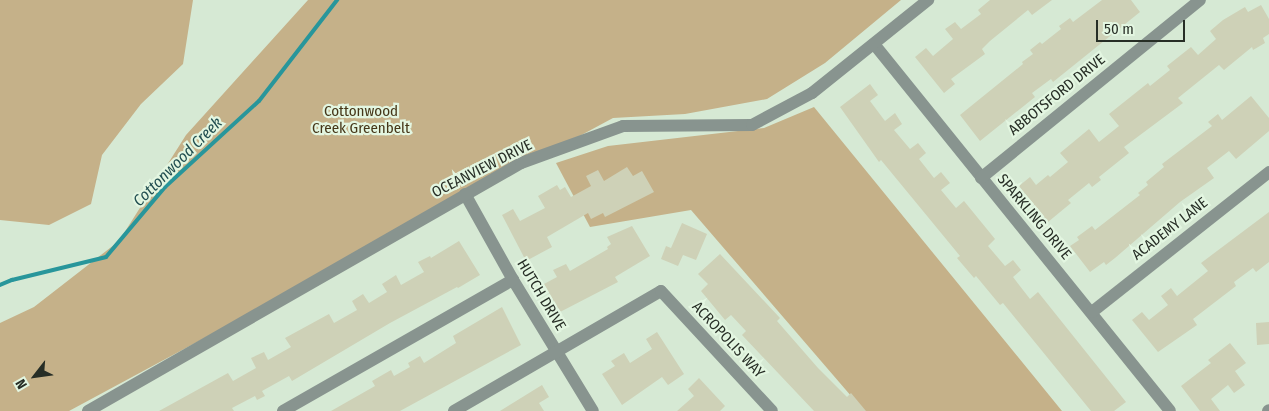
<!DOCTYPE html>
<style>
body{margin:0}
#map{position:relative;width:1269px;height:411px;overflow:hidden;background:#d6e9d4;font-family:"Fira Sans Condensed",sans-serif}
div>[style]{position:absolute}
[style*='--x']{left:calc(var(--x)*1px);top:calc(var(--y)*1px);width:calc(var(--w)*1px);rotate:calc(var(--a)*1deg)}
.green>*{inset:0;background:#c5b189}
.stream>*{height:4px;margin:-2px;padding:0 2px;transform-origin:2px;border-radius:2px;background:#28969b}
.building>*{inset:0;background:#ced1b7}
.minor>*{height:12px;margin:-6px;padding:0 6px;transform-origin:6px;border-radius:6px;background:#88948f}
span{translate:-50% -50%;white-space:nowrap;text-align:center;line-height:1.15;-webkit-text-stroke:4.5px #e3f6e1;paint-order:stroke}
.street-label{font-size:15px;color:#272e26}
.park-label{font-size:15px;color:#453618}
.water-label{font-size:16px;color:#214e50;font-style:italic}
.north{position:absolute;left:10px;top:351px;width:50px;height:50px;-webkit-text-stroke:4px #e3f6e1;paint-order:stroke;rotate:240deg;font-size:14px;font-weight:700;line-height:20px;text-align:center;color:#272e26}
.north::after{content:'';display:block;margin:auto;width:18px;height:22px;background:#272e26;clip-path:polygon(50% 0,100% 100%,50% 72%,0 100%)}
.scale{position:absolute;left:1096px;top:20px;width:89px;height:22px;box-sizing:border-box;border:2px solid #272e26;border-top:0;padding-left:6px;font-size:15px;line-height:18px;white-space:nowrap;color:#272e26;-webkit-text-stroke:4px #e3f6e1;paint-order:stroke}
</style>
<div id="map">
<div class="green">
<i style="clip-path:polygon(0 0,193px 0,183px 64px,141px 104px,102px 155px,91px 204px,49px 225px,0 220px)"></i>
<i style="clip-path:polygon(308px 0,901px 0,825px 63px,767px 99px,685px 114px,613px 118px,69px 411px,0 411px,0 323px,34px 307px,119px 241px,186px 135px)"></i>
<i style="clip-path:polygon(814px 107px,1062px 411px,864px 411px,691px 210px,590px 227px,556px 163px,608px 146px,764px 128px)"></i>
</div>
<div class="stream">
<i style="--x:0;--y:285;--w:13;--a:-23"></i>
<i style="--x:12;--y:280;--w:97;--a:-13.7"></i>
<i style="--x:106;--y:257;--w:92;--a:-49.9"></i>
<i style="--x:165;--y:187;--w:127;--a:-42.5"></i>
<i style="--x:259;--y:101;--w:128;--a:-52.3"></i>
</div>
<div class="building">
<i style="clip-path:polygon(990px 0,1052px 0,1032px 15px,1028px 10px,990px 41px,982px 49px,985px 54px,951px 79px,955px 84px,944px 93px,915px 57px,926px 48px,933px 56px,953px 39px,945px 29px,955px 22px,961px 29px,981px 14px,978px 10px)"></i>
<i style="clip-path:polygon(1102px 0,1131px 0,1140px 12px,1053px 82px,1051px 79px,1032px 93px,1035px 97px,980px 141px,960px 115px,1023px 64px,1022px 62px,1033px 54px,1030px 50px,1040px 42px,1042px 44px,1061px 29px,1059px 26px,1070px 18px,1073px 22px)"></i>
<i style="clip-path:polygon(1261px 5px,1269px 19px,1269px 34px,1263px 38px,1265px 43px,1253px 50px,1252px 47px,1224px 70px,1219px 65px,1178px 98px,1183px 103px,1124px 147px,1129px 153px,1099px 177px,1101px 180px,1092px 187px,1089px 183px,1068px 200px,1071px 203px,1048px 222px,1019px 186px,1030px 177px,1036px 185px,1048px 175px,1050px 177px,1068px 162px,1060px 153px,1089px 129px,1099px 142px,1119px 126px,1109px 114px,1148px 83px,1150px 86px,1170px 70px,1167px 66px,1191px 47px,1198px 55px,1216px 39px,1210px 31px,1223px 20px,1245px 7px,1248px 12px)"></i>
<i style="clip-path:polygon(870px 84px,878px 95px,870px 101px,885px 121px,895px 113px,902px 124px,894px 130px,910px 149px,918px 143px,926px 153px,919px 159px,934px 178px,941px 172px,950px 183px,941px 190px,956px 208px,964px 201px,995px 239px,988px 246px,1005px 266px,1013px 260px,1021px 270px,1013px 277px,1030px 299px,1038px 292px,1126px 402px,1114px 411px,1091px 411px,1003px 303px,1000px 305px,976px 276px,974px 278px,957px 258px,960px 256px,881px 160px,879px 162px,840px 107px)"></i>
<i style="clip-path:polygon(1251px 96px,1269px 118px,1269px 131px,1236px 159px,1229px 151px,1207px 168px,1214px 178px,1180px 202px,1115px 258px,1106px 265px,1104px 262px,1090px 272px,1070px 246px,1079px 240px,1077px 237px,1092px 226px,1095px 230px,1140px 195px,1138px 193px,1148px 185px,1146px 182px,1164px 167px,1162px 164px,1212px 126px,1208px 122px,1218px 114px,1222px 120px)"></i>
<i style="clip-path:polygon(627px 167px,633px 176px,642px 171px,654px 192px,605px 217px,603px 213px,591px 219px,588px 213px,547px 237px,552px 247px,526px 261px,502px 215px,513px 209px,520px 221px,545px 208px,538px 196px,557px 185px,560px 190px,565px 187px,571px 197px,591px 186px,586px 176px,598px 170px,604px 181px)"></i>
<i style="clip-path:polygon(1269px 212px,1269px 262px,1256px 272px,1253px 268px,1234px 282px,1236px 286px,1193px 319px,1197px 325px,1158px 352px,1132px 320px,1142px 312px,1149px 320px,1168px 305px,1161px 296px,1171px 288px,1177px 296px,1208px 271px,1201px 263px)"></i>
<i style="clip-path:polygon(682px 223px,707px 234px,696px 260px,683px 255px,678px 266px,661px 259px,666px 246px,671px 248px)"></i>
<i style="clip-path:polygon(632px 226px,650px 256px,615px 277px,618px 282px,560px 312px,544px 284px,557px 277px,553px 270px,566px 264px,570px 271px,608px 249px,607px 247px,611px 244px,607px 237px)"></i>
<i style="clip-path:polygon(459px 241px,480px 275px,458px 288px,457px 287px,390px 323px,292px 381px,289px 376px,262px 391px,265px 396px,257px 400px,255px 396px,232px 408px,234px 411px,159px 411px,228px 373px,233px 381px,256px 368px,251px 358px,264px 352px,268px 360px,291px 347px,285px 338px,329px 314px,334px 323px,357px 310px,352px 301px,363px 294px,369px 303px,387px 292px,382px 284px,396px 275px,401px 285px,424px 272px,418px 262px,430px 256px,431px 258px)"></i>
<i style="clip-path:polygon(720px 254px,780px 318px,777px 321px,818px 368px,847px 397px,851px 393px,866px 411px,814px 411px,742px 335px,746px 331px,731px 315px,725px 320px,701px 291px,708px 284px,698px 274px)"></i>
<i style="clip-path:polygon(502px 307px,521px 345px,400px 411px,331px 411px,375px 386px,372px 381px,391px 370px,394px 376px,410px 367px,408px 363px,420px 356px,424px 363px,456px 343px,453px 336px)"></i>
<i style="clip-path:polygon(1269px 322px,1269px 344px,1257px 345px,1256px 323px)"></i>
<i style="clip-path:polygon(657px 332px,684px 374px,668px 385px,662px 377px,622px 405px,602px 374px,615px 366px,611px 361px,624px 353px,630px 363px,652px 349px,646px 339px)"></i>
<i style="clip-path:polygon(1230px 343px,1246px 363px,1235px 371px,1245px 385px,1234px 393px,1228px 385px,1211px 399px,1220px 411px,1200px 411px,1181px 386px,1211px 363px,1208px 360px)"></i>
<i style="clip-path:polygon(699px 378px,725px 406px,720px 411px,677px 411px,694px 396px,688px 389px)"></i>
<i style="clip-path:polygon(542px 385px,549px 397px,539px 403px,544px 411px,500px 411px)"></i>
</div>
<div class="minor">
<i style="--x:874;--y:44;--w:471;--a:51.1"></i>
<i style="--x:981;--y:178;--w:282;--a:-39.1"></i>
<i style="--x:465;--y:194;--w:98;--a:60.8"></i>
<i style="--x:513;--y:280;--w:153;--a:58.6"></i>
<i style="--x:1092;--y:312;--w:226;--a:-38.3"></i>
<i style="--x:88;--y:411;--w:499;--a:-29.8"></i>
<i style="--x:521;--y:163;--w:109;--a:-19.9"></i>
<i style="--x:623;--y:126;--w:129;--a:-0.4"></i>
<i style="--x:752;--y:125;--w:68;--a:-28.1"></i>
<i style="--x:812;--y:93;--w:149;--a:-38.7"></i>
<i style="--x:283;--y:411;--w:265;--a:-29.7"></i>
<i style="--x:454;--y:411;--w:239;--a:-30.1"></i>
<i style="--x:661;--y:291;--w:163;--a:47.2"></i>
<i style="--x:1268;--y:411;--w:1;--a:-45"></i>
</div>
<div class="street-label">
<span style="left:1057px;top:95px;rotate:-39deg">ABBOTSFORD DRIVE</span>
<span style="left:482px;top:169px;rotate:-27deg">OCEANVIEW DRIVE</span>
<span style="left:1034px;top:217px;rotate:50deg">SPARKLING DRIVE</span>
<span style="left:1170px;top:229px;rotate:-38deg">ACADEMY LANE</span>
<span style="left:541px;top:295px;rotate:59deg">HUTCH DRIVE</span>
<span style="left:728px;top:340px;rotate:47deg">ACROPOLIS WAY</span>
</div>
<div class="park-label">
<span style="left:361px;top:120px">Cottonwood<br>Creek Greenbelt</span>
</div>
<div class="water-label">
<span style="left:178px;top:162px;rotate:-45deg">Cottonwood Creek</span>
</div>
<div class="north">N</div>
<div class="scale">50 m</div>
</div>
